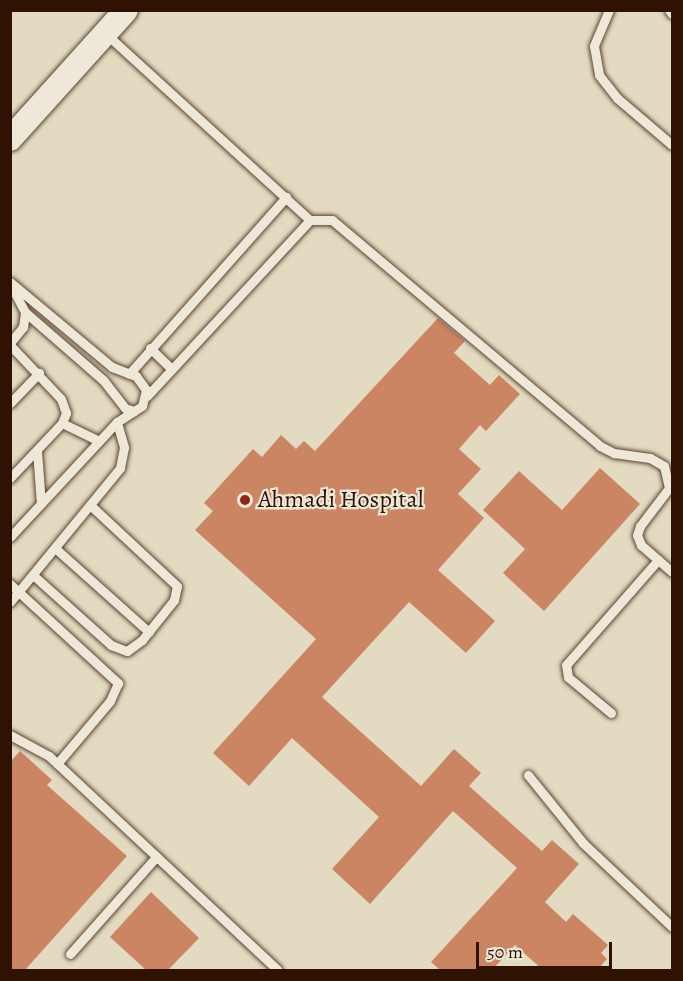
<!DOCTYPE html>
<style>
body{margin:0}
#map{position:relative;width:683px;height:981px;overflow:hidden;background:#e3dbc1;font-family:Alegreya,serif}
div>[style]{position:absolute}
[style*='--x']{left:calc(var(--x)*1px);top:calc(var(--y)*1px);width:calc(var(--w)*1px);rotate:calc(var(--a)*1deg)}
.building>*{inset:0;background:#cb8563}
.roads{filter:drop-shadow(0 0 2px #5c4432) drop-shadow(0 0 2px #5c4432)}
.service>*{height:9px;margin:-4.5px;padding:0 4.5px;transform-origin:4.5px;border-radius:4.5px;background:#ede8d7}
.secondary>*{height:24px;margin:-12px;padding:0 12px;transform-origin:12px;border-radius:12px;background:#ede8d7}
.dots>*{width:16px;height:16px;translate:-50% -50%;box-sizing:border-box;border:3px solid #ede8d7;border-radius:50%}
span{translate:-50% -50%;white-space:nowrap;text-align:center;line-height:1.15;-webkit-text-stroke:4.5px #ede8d7;paint-order:stroke}
.poi-label{font-size:24px;color:#2f1202}
.left{translate:0 -50%;text-align:left}
.frame{position:absolute;inset:0;border:12px solid #2f1202;pointer-events:none}
.scale{position:absolute;left:476px;top:942px;width:136px;height:27px;box-sizing:border-box;border:3px solid #2f1202;border-top:0;padding-left:8px;font-size:18px;line-height:21px;white-space:nowrap;color:#2f1202;-webkit-text-stroke:4px #ede8d7;paint-order:stroke}
</style>
<div id="map">
<div class="building">
<i style="clip-path:polygon(438px 318px,465px 341px,454px 353px,490px 385px,499px 375px,520px 394px,486px 431px,480px 425px,459px 449px,481px 469px,458px 494px,484px 518px,438px 570px,495px 621px,466px 653px,409px 602px,322px 697px,421px 786px,454px 749px,481px 773px,469px 786px,542px 851px,552px 840px,579px 864px,545px 902px,566px 922px,573px 914px,608px 945px,601px 953px,607px 959px,597px 970px,543px 970px,515px 945px,492px 970px,440px 970px,431px 962px,517px 868px,453px 811px,370px 904px,332px 869px,379px 817px,292px 738px,249px 786px,213px 753px,316px 639px,195px 530px,213px 511px,204px 503px,253px 449px,262px 457px,281px 435px,296px 449px,304px 441px,315px 451px)"></i>
<i style="clip-path:polygon(600px 468px,640px 504px,544px 611px,503px 573px,525px 549px,483px 510px,519px 471px,562px 510px)"></i>
<i style="clip-path:polygon(20px 751px,52px 780px,47px 785px,127px 856px,25px 970px,10px 970px,10px 762px)"></i>
<i style="clip-path:polygon(151px 892px,199px 938px,168px 970px,146px 970px,110px 937px)"></i>
</div>
<div class="roads">
<div class="service">
<i style="--x:609;--y:10;--w:39;--a:113"></i>
<i style="--x:594;--y:46;--w:29;--a:80"></i>
<i style="--x:599;--y:75;--w:29;--a:52"></i>
<i style="--x:617;--y:98;--w:72;--a:40.5"></i>
<i style="--x:669;--y:10;--w:5;--a:53"></i>
<i style="--x:105;--y:33;--w:277;--a:42.4"></i>
<i style="--x:310;--y:220;--w:22;--a:0"></i>
<i style="--x:332;--y:220;--w:351;--a:40.1"></i>
<i style="--x:600;--y:446;--w:16;--a:27"></i>
<i style="--x:614;--y:453;--w:36;--a:8"></i>
<i style="--x:650;--y:458;--w:16;--a:30"></i>
<i style="--x:664;--y:466;--w:23;--a:77"></i>
<i style="--x:669;--y:488;--w:48;--a:127.3"></i>
<i style="--x:640;--y:526;--w:9;--a:108"></i>
<i style="--x:637;--y:535;--w:11;--a:68"></i>
<i style="--x:641;--y:545;--w:41;--a:41.1"></i>
<i style="--x:10;--y:282;--w:133;--a:39.8"></i>
<i style="--x:112;--y:367;--w:26;--a:21"></i>
<i style="--x:136;--y:376;--w:17;--a:54"></i>
<i style="--x:146;--y:390;--w:16;--a:104"></i>
<i style="--x:142;--y:406;--w:9;--a:148"></i>
<i style="--x:134;--y:411;--w:9;--a:-162"></i>
<i style="--x:125;--y:408;--w:36;--a:-128"></i>
<i style="--x:103;--y:380;--w:103;--a:-138.9"></i>
<i style="--x:25;--y:312;--w:32;--a:-118"></i>
<i style="--x:10;--y:343;--w:21;--a:-51"></i>
<i style="--x:23;--y:327;--w:15;--a:-82"></i>
<i style="--x:10;--y:345;--w:74;--a:46.6"></i>
<i style="--x:61;--y:399;--w:15;--a:70"></i>
<i style="--x:66;--y:413;--w:11;--a:112"></i>
<i style="--x:62;--y:423;--w:76;--a:133.4"></i>
<i style="--x:150;--y:348;--w:29;--a:44"></i>
<i style="--x:129;--y:374;--w:237;--a:-48.4"></i>
<i style="--x:147;--y:396;--w:240;--a:-47.2"></i>
<i style="--x:10;--y:403;--w:42;--a:-46"></i>
<i style="--x:62;--y:423;--w:41;--a:25.9"></i>
<i style="--x:37;--y:451;--w:53;--a:85.7"></i>
<i style="--x:10;--y:537;--w:157;--a:-47.1"></i>
<i style="--x:117;--y:422;--w:20;--a:-33"></i>
<i style="--x:55;--y:548;--w:126;--a:41.8"></i>
<i style="--x:33;--y:575;--w:105;--a:41.9"></i>
<i style="--x:111;--y:645;--w:17;--a:21"></i>
<i style="--x:127;--y:651;--w:19;--a:-36"></i>
<i style="--x:142;--y:640;--w:51;--a:-51.3"></i>
<i style="--x:174;--y:600;--w:14;--a:-78"></i>
<i style="--x:177;--y:586;--w:119;--a:-137"></i>
<i style="--x:10;--y:584;--w:147;--a:42.5"></i>
<i style="--x:118;--y:683;--w:20;--a:114"></i>
<i style="--x:110;--y:701;--w:82;--a:130.1"></i>
<i style="--x:10;--y:602;--w:173;--a:-50.6"></i>
<i style="--x:120;--y:468;--w:21;--a:-79"></i>
<i style="--x:124;--y:447;--w:26;--a:-106"></i>
<i style="--x:611;--y:713;--w:56;--a:-140.1"></i>
<i style="--x:568;--y:677;--w:12;--a:-99"></i>
<i style="--x:566;--y:665;--w:140;--a:-48.8"></i>
<i style="--x:10;--y:735;--w:44;--a:28.3"></i>
<i style="--x:49;--y:756;--w:313;--a:43.1"></i>
<i style="--x:528;--y:775;--w:87;--a:51"></i>
<i style="--x:583;--y:843;--w:122;--a:43.3"></i>
<i style="--x:70;--y:954;--w:130;--a:-48.4"></i>
</div>
<div class="secondary">
<i style="--x:10;--y:139;--w:173;--a:-48"></i>
</div>
</div>
<div class="dots">
<i style="left:245px;top:500px;background:#8f2418"></i>
</div>
<div class="poi-label">
<span class="left" style="left:258px;top:500px">Ahmadi Hospital</span>
</div>
<div class="frame"></div>
<div class="scale">50 m</div>
</div>
